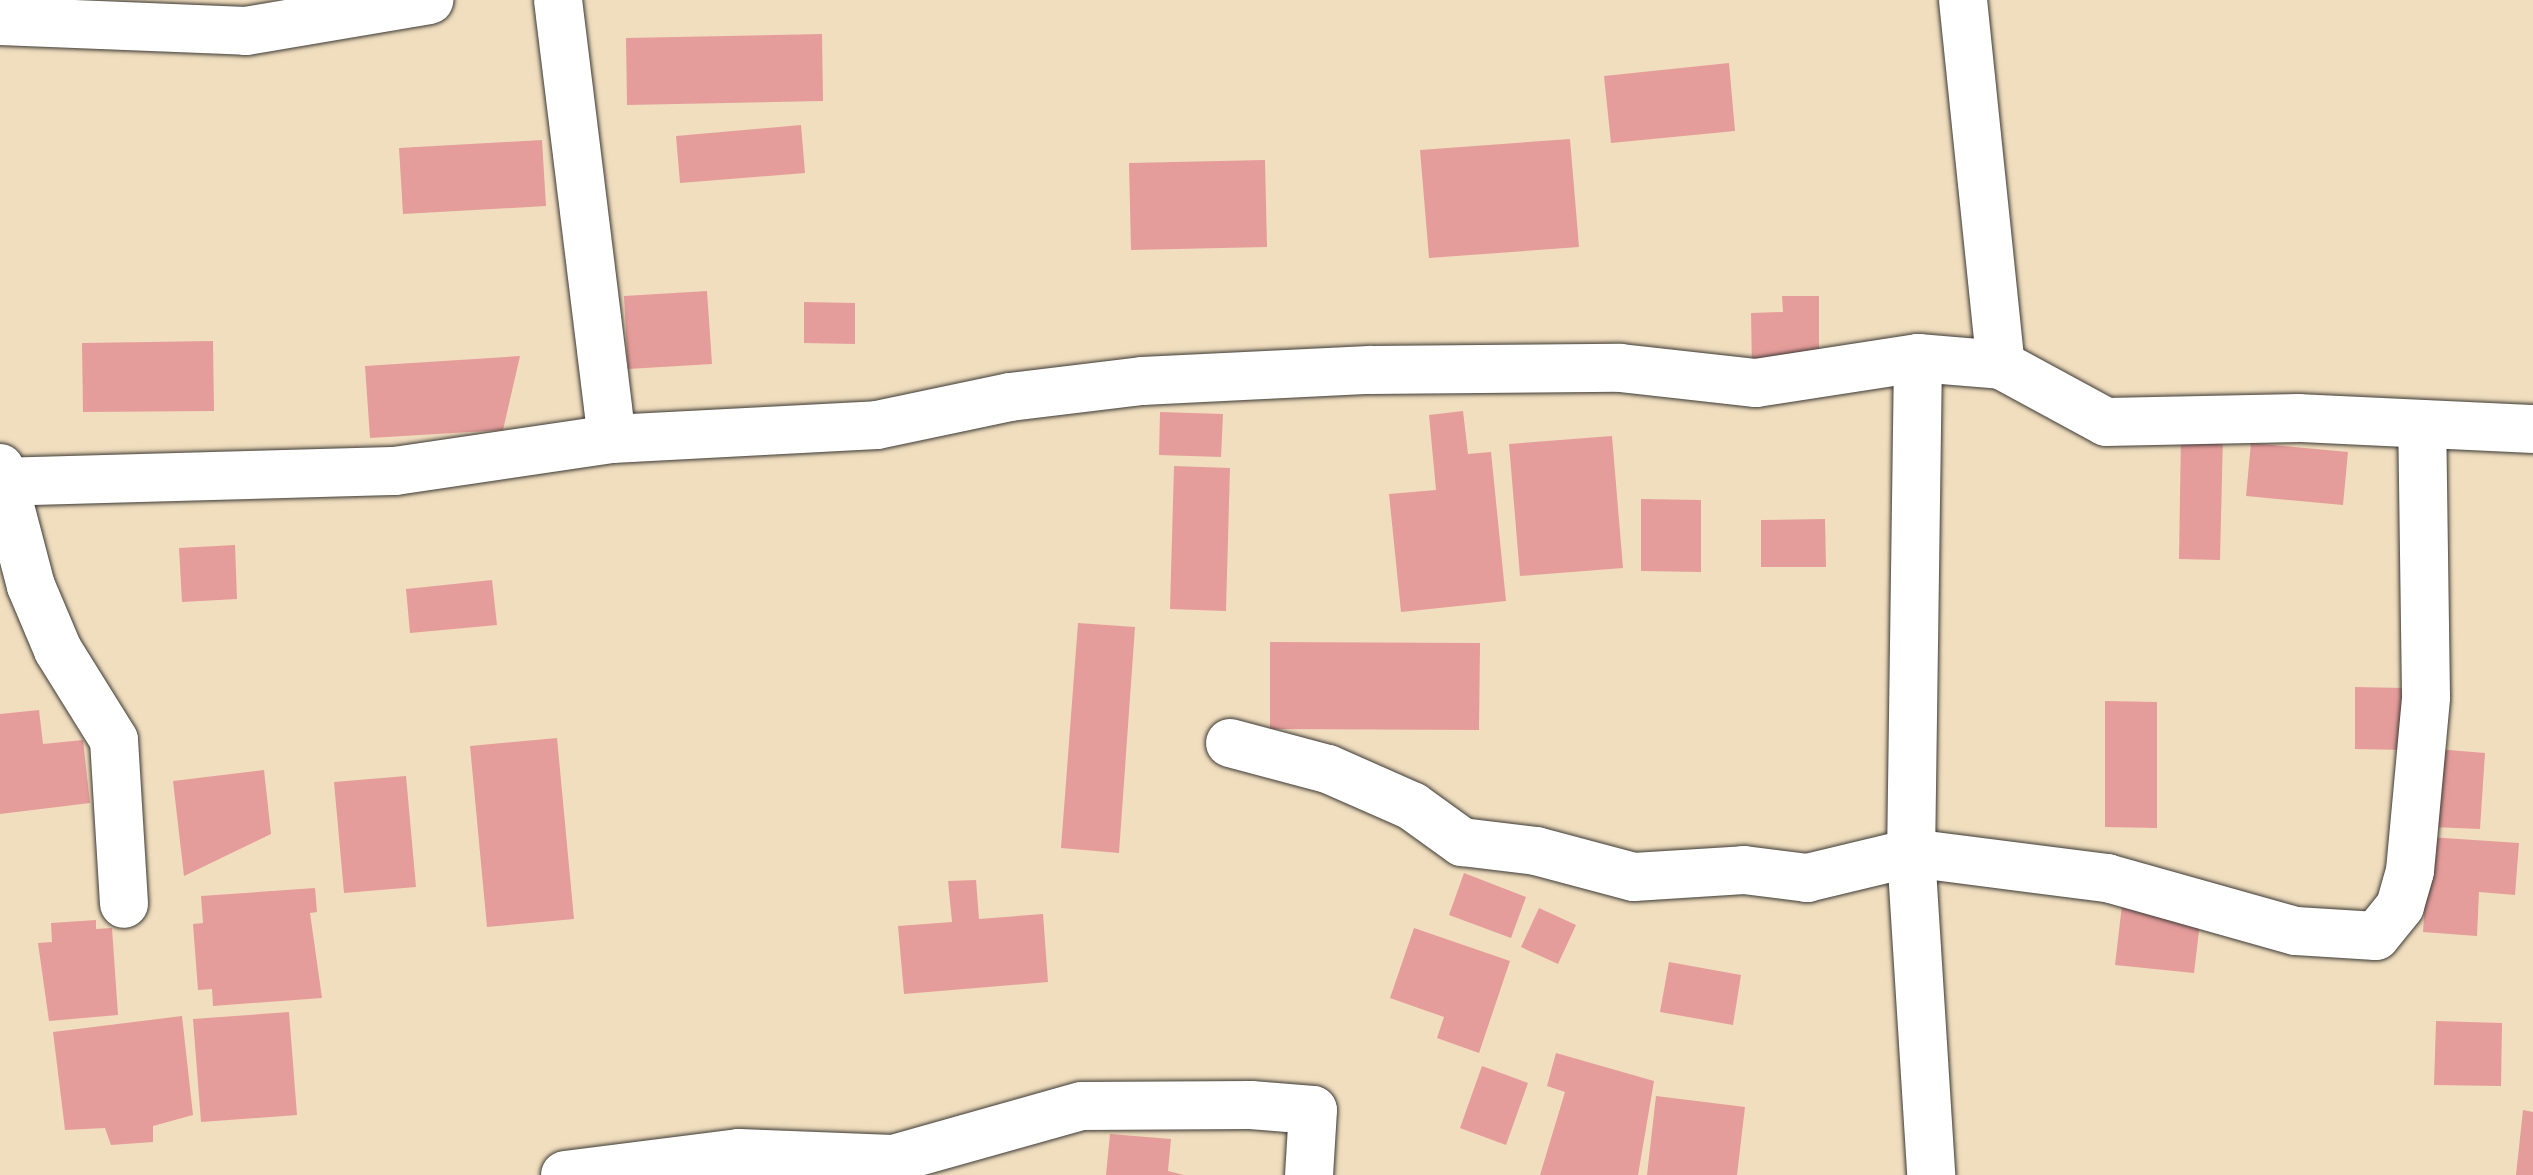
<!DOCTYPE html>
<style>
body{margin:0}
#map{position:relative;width:2533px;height:1175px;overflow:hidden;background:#f1debf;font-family:"EB Garamond",serif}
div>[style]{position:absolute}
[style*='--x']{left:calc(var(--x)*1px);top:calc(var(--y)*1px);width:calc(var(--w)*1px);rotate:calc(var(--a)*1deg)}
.building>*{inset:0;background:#e59d9b}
.roads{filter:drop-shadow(0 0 2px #3c3934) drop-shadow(0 0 2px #3c3934)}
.street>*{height:48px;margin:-24px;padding:0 24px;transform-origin:24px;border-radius:24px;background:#fff}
span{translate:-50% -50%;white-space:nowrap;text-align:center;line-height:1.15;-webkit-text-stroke:8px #fdfcf7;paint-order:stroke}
</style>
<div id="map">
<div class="building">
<i style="clip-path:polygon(822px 34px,823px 101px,627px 105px,626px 38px)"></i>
<i style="clip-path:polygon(1729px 63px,1735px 131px,1611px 143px,1604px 76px)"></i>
<i style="clip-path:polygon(801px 125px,805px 173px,680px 183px,676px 136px)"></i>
<i style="clip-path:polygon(1570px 139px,1579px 247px,1429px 258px,1420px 150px)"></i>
<i style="clip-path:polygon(542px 140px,546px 206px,403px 214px,399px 148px)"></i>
<i style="clip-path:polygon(1265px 160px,1267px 247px,1131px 250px,1129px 163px)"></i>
<i style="clip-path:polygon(707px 291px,712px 364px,628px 369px,624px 296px)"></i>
<i style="clip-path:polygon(1782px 296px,1819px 296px,1819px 370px,1752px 371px,1751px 313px,1783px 312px)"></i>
<i style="clip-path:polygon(804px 302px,855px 303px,855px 344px,804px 343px)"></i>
<i style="clip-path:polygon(213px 341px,214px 411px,83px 412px,82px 343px)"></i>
<i style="clip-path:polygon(520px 356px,503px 430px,370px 438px,365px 366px)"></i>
<i style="clip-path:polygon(1463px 411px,1468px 454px,1491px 452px,1506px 601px,1401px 612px,1389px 494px,1436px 490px,1429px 415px)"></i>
<i style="clip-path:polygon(1160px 412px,1223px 414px,1221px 457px,1159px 455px)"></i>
<i style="clip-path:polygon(2181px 433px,2223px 434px,2220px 560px,2179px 559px)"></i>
<i style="clip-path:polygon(1612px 436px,1623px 568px,1520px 576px,1509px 444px)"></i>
<i style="clip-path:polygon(2251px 443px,2348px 452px,2343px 505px,2246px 496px)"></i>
<i style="clip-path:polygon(1174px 466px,1230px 468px,1226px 611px,1170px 609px)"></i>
<i style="clip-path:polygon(1641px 499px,1701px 500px,1701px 572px,1641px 571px)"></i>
<i style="clip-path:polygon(1825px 519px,1826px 567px,1761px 567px,1761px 520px)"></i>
<i style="clip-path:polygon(235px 545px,237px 599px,182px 602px,179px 548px)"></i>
<i style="clip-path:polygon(492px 580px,497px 625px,410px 633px,406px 589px)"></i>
<i style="clip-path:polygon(1078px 623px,1135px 627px,1119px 853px,1061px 848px)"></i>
<i style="clip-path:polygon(1270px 642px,1480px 643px,1479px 730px,1270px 729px)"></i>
<i style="clip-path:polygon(2355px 687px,2406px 688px,2406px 750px,2355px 749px)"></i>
<i style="clip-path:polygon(2105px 701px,2157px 702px,2157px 828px,2105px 827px)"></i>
<i style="clip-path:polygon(39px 710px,43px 744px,83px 740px,90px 803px,0 814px,0 714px)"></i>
<i style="clip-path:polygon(557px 738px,574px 919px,487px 927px,470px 746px)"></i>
<i style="clip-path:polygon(2436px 749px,2485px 753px,2480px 829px,2432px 827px)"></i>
<i style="clip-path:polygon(264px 770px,271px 834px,184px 876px,173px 781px)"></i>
<i style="clip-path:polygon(406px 776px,416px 887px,344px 893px,334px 782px)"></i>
<i style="clip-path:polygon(2429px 837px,2519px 843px,2515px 895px,2479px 892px,2477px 936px,2423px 932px)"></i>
<i style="clip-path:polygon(1464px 873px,1526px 897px,1511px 938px,1449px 915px)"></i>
<i style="clip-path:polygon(976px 880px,979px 919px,1043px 914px,1048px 982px,904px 994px,898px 926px,952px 922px,948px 881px)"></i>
<i style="clip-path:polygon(315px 888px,317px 912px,310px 913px,322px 998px,213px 1006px,212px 989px,198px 990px,193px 924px,203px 923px,201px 896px)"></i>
<i style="clip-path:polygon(2122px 905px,2201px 914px,2194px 973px,2115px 965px)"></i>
<i style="clip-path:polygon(1539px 908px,1576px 925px,1558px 964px,1521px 947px)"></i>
<i style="clip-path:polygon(96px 920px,96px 929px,112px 928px,118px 1015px,49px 1021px,38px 943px,52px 942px,51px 923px)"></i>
<i style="clip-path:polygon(1414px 928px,1510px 961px,1479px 1053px,1437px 1038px,1444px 1017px,1390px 998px)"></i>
<i style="clip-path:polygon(1669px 962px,1741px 975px,1733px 1025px,1660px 1012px)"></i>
<i style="clip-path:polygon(289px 1012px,297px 1115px,201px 1122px,193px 1019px)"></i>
<i style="clip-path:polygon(182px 1016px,193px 1115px,153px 1126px,153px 1142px,111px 1145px,105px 1128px,65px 1130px,53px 1032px)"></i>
<i style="clip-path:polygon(2436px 1021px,2502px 1023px,2501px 1086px,2434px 1085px)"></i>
<i style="clip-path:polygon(1556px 1053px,1654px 1081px,1638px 1175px,1540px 1175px,1565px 1092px,1547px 1086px)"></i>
<i style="clip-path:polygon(1482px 1066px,1528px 1083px,1506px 1145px,1460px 1128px)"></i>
<i style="clip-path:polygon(1656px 1096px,1745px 1107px,1737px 1175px,1647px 1175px)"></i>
<i style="clip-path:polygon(2523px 1110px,2533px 1112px,2533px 1175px,2516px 1175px)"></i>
<i style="clip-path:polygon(1110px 1134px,1171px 1139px,1168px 1171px,1184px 1175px,1106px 1175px)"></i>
</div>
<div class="roads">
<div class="street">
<i style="--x:558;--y:0;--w:442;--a:83"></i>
<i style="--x:1963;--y:0;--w:367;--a:84.1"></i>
<i style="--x:0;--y:21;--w:246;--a:2.3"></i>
<i style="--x:246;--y:31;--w:186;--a:-9.6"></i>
<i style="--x:1918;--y:358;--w:495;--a:90.8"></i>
<i style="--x:1911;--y:853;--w:323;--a:86.4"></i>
<i style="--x:0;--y:468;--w:122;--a:75.3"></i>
<i style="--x:31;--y:586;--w:69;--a:67.1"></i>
<i style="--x:58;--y:650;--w:106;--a:58.1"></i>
<i style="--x:114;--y:740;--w:164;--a:86.5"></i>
<i style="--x:0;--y:482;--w:395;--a:-1.6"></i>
<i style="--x:395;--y:471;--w:219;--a:-8.4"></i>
<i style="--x:612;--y:439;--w:265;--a:-3"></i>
<i style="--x:877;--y:425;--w:136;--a:-11.9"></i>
<i style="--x:1010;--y:397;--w:133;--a:-6.9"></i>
<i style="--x:1142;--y:381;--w:228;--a:-2.8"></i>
<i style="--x:1370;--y:370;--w:250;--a:-0.5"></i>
<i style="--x:1620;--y:368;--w:137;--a:6.3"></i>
<i style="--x:1756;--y:383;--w:164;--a:-8.8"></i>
<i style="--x:1918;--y:358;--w:83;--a:4.8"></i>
<i style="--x:2001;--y:365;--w:119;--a:28.5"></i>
<i style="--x:2106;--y:422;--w:193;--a:-1.2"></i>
<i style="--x:2299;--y:418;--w:234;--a:2.7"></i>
<i style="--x:1230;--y:743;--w:101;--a:14.9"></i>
<i style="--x:1328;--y:769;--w:92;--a:23.8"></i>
<i style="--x:1412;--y:806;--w:62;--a:35.8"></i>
<i style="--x:1462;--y:842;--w:75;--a:6.9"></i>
<i style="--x:1536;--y:851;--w:101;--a:14.9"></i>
<i style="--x:1634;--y:877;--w:110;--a:-3.6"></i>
<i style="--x:1744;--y:870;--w:64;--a:7.2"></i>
<i style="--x:1807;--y:878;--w:107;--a:-13.5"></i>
<i style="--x:1911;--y:853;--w:198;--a:7.3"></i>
<i style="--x:2107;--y:878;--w:196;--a:15.7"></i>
<i style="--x:2296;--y:931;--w:80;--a:3.6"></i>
<i style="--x:2376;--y:936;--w:38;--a:-51"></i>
<i style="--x:2400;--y:906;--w:36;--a:-74"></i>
<i style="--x:2410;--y:871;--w:175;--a:-84.7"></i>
<i style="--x:2426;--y:697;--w:273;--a:-90.8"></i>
<i style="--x:565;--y:1175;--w:175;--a:-7.2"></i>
<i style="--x:739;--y:1153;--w:154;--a:2.2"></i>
<i style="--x:893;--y:1159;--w:196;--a:-15.7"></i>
<i style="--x:1082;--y:1106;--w:169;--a:-0.3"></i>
<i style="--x:1251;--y:1105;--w:62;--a:4.6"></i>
<i style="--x:1313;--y:1110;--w:65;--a:93.5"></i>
</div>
</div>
</div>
